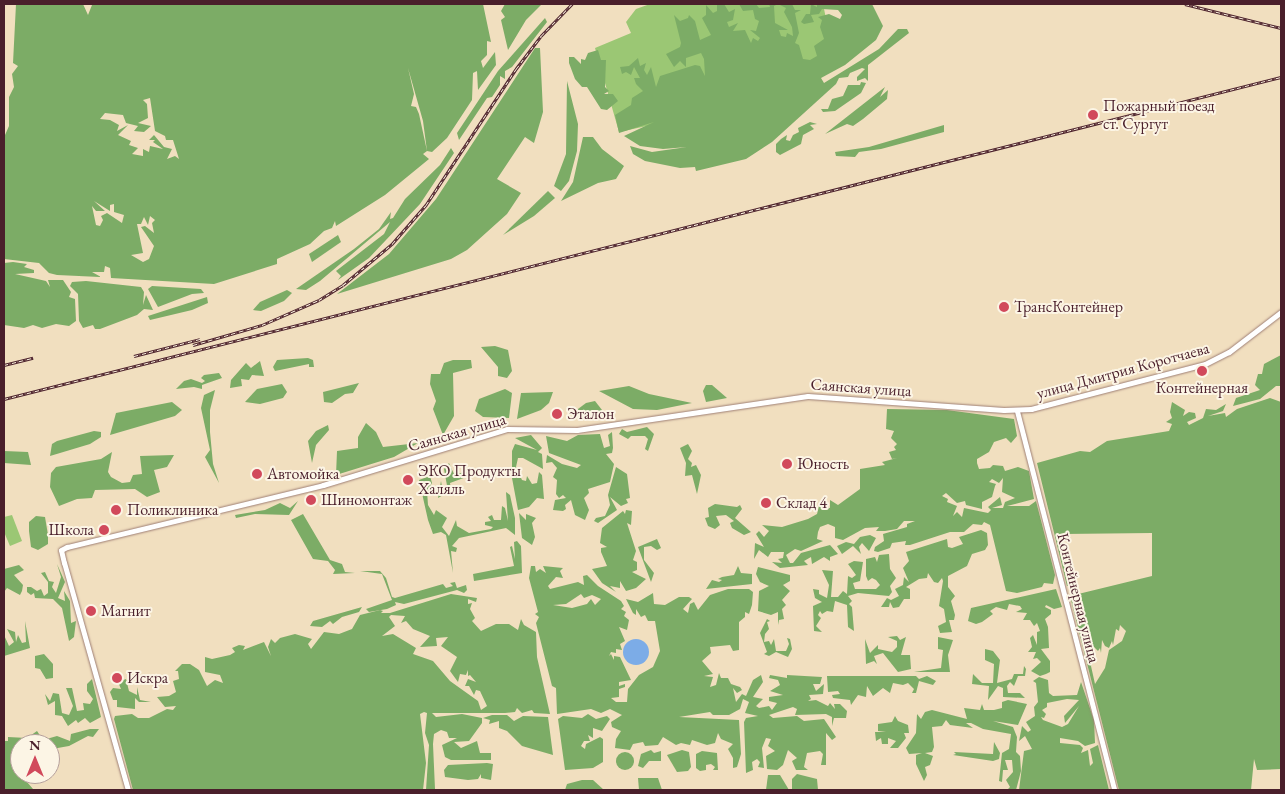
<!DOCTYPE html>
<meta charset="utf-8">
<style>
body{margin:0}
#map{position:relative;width:1285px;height:794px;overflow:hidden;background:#f1dfbf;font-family:"EB Garamond",serif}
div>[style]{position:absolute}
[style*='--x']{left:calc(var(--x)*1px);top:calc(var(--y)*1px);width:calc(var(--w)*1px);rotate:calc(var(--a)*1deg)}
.green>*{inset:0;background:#9bc774}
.forest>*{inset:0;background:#7cac66}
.round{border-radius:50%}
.water>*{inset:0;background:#7cace7}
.roads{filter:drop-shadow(0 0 1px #9e7f75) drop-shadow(0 0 1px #9e7f75)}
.tertiary>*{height:5px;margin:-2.5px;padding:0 2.5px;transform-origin:2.5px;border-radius:2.5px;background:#fff}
.rail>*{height:3px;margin-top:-1.5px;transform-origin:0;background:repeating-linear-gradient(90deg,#fcf5e5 0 4px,#4a1f2b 0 8px);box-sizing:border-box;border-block:1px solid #4a1f2b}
.dots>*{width:14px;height:14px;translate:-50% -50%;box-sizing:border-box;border:2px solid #fcf5e5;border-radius:50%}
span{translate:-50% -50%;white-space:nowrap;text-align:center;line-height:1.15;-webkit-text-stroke:4px #fcf5e5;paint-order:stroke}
.poi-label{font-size:16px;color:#4a1f2b}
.left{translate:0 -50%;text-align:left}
.right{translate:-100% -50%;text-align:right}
.street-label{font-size:16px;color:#4a1f2b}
.frame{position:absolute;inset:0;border:5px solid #4a1f2b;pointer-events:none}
.north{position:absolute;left:10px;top:734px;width:50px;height:50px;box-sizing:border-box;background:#fcf5e5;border:1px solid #b59f9b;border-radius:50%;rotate:0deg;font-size:14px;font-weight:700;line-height:20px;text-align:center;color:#4a1f2b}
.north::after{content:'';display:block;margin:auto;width:18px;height:22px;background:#d1495b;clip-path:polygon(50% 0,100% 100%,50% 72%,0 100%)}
</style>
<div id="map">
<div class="green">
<i style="clip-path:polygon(650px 4px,823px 4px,831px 43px,822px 61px,670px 121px,619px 132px,595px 48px,631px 33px,626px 22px,636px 9px)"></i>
<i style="clip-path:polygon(12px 515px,22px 541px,10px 546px,4px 532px,4px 517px)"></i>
</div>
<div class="forest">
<i style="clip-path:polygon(evenodd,16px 4px,83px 4px,88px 15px,92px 5px,88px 4px,483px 4px,491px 42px,487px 41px,487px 55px,481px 61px,483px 68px,495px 52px,496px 65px,478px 90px,477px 71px,473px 73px,472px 100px,447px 138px,432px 152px,427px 151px,423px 121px,408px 68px,414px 94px,411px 106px,416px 107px,419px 114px,427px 151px,423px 154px,429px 159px,385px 195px,336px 226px,335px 221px,332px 228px,324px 231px,310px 244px,277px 259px,277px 264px,214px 284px,111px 278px,110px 268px,105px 266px,104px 272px,92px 272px,101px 277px,57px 275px,49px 273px,39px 263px,4px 259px,5px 135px,9px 126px,9px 97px,14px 87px,12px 74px,18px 66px,13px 63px,16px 4px,150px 98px,155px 131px,165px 136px,166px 140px,173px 140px,179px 159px,175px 156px,167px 159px,172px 149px,164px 147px,154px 135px,149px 140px,155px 140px,153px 142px,163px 149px,150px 146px,149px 152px,143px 149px,143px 156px,132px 154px,138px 148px,129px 145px,131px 141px,118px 135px,128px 125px,117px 131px,119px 125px,110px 120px,100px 119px,105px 113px,123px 115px,126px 123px,138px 126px,134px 131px,144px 132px,151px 126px,138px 123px,148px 118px,147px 104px,143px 100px,150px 98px,16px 4px,94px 201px,110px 211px,110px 205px,114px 204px,114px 212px,124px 215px,122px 223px,107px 213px,101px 216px,103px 220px,100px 226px,96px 225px,92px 206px,96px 211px,105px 211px,94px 201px,16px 4px,150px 216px,155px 220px,152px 223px,154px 233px,145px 226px,141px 227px,154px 246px,149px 259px,143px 262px,131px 255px,143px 253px,137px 224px,141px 224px,144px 217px,148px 225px,150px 216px)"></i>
<i style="clip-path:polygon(505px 4px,542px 4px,526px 20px,508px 50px,501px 20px,505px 17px,501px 11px)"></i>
<i style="clip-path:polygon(evenodd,711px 4px,724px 4px,729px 12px,735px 9px,733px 20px,727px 22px,729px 27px,738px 23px,733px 31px,745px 30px,751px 43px,753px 38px,758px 41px,760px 38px,750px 30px,756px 31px,759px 21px,755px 19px,753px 10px,743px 11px,739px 4px,756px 4px,759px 8px,770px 7px,769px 4px,792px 4px,795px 10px,801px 10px,795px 13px,799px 33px,795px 43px,799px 45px,803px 59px,810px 60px,817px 56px,814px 46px,824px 39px,820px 27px,822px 20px,818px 17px,829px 14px,840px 19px,842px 15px,838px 10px,822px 9px,819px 14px,811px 15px,814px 22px,804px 24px,801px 22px,806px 14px,810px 14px,811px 4px,817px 7px,817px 4px,872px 4px,883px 26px,876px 40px,845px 65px,821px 78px,824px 83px,879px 49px,898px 29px,907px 29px,909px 33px,868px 65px,868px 81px,865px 78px,857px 81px,857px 77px,865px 69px,862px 68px,850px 73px,848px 77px,839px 78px,836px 84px,772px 142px,746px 159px,696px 171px,695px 167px,680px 168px,645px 161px,633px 154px,630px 146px,652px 152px,687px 147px,663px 149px,640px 146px,624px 136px,654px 122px,619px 133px,615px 115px,631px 105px,632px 98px,643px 91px,636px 84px,634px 78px,640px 78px,634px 67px,631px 75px,626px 72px,622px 74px,620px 67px,629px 66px,638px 58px,640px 66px,646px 63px,644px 70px,647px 75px,651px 67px,656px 87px,660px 76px,695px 65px,700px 66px,705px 76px,704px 59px,701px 53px,686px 58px,686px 67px,680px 61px,674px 67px,666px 54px,680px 47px,681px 43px,674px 15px,680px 21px,688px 18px,689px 15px,695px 21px,700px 40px,711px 35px,702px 18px,706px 15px,706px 5px,713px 13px,717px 11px,717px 4px,711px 4px,778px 4px,786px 8px,784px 12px,792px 27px,793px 36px,787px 33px,786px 37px,781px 36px,779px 30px,788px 30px,775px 23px,774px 6px,778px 4px)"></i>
<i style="clip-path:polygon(545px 18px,547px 22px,512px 67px,505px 71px,505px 79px,500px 76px,500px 85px,492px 97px,487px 98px,459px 140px,457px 133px,498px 71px)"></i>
<i style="clip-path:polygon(535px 48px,540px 48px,543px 112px,534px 143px,525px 137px,497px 179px,521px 193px,507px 214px,467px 250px,451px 259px,337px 294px,389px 254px,436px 199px)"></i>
<i style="clip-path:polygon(598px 50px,601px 60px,606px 60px,605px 87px,609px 91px,604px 94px,613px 94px,618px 101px,607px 110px,601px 109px,587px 87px,582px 87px,575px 79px,569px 63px,569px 57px,574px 57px,581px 64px,581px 59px,585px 60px,588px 53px)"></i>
<i style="clip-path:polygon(567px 81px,578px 124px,577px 151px,569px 181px,561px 191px,554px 186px,566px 154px)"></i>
<i style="clip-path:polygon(861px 82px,866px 83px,861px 93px,835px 111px,823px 112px,821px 109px,828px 109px,832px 99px,843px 96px,848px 85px,860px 85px)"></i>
<i style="clip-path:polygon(885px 87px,880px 97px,888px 90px,887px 99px,863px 119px,853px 126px,847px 124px,825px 134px)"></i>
<i style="clip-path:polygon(810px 122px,817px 124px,810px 125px,814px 129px,803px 135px,801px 144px,780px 155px,776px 152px,776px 144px,781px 139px,787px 135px,786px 140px,790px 141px,793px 135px,799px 132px,798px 128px)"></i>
<i style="clip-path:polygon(944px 125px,944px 132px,881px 149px,859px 152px,855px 157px,836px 156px,835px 152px,869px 147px)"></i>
<i style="clip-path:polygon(583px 137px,593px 137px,602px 149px,624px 166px,616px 179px,598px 183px,561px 201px,573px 182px)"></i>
<i style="clip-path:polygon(451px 148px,454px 153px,420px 204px,369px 258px,338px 280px,341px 276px,336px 271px,384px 234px,390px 222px,320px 281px,306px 290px,296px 289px,354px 249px,379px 229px,391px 212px,390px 219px,393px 218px,405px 199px,440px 165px)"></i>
<i style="clip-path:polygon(548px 191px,555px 198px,534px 216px,503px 235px)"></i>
<i style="clip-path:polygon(338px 235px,341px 242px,312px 262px,309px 254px)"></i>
<i style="clip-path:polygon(13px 262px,27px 264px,24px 267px,34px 270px,34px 273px,15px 274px,46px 281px,50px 287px,48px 280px,63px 280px,71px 292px,69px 297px,75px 299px,76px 321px,69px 326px,56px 324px,42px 328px,33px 325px,24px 328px,4px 325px,4px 263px)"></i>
<i style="clip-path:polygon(86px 281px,141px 287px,144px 292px,143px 305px,146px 295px,153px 310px,144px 309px,137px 315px,100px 329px,95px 329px,93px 325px,83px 328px,79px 321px,78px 294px,70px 286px,72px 282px)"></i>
<i style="clip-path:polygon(152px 286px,201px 289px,204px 293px,192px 294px,158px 307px,148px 289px)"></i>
<i style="clip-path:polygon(287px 290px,292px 293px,284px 301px,261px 311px,253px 310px,260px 302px)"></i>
<i style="clip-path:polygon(207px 297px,208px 303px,192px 310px,150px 320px,148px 316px)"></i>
<i style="clip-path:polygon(495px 346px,508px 350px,512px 371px,507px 378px,498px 376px,498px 367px,481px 347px)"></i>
<i style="clip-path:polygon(1281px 355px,1281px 386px,1276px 386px,1260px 399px,1233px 406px,1236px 398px,1260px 390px,1255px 385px,1258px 374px,1262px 374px,1264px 364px)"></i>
<i style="clip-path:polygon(308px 358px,313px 360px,314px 367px,309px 367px,309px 364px,275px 371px,273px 367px,277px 360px)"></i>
<i style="clip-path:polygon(453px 360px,471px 360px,472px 368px,453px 373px,454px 416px,443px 435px,433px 409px,436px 401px,430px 384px,431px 374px,440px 374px,444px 363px)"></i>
<i style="clip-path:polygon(260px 361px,264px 376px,252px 375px,249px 380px,241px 379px,242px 386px,230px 388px,231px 380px,246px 363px,251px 368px)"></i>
<i style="clip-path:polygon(219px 373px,222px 378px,202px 385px,202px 389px,194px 387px,176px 389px,184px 381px,191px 379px,202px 383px,205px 381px,201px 378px,204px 375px)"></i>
<i style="clip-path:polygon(359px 383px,353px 393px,345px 394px,332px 403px,324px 402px,323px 392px)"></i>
<i style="clip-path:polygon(282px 384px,287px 392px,283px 398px,260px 404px,245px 402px,257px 389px)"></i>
<i style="clip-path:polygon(706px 385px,712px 385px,727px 398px,706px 402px,703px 391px)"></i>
<i style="clip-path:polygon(629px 386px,649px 394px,692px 403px,657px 410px,633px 409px,599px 391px)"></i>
<i style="clip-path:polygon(505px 389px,512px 393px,509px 418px,483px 417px,475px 411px,479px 399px)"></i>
<i style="clip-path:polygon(215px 390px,210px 410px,210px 432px,213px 464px,219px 483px,205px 457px,210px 450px,201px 408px,204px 395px)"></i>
<i style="clip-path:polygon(553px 392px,549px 403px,541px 410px,517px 419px,521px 393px)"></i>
<i style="clip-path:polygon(evenodd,1270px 398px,1281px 402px,1281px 769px,1257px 770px,1254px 759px,1251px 790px,1119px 790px,1070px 596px,1152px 576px,1152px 533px,1063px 534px,1060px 537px,1072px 583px,1067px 586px,1037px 463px,1080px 451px,1090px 452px,1107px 441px,1169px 431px,1172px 424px,1166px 422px,1172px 418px,1170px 412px,1172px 402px,1185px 410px,1183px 416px,1189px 412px,1195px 413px,1196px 418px,1187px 422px,1189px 425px,1203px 418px,1206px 409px,1216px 410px,1226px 404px,1223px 411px,1208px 416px,1225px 413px,1226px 417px,1237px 409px,1270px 398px,1120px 625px,1126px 631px,1122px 641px,1109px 650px,1105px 668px,1095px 684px,1091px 666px,1094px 647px,1098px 651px,1100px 648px,1101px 653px,1102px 640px,1105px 646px,1109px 648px,1112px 641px,1113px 645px,1116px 629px,1119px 631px,1120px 625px)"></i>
<i style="clip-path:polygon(595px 401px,609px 419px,580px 419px,578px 409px,586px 403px)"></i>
<i style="clip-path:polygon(172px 402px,182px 410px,175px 416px,110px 435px,116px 413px)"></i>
<i style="clip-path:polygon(evenodd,887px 409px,947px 410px,1014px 419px,1017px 436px,1011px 443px,1006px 438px,994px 442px,989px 452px,977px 459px,977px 463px,979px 469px,990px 468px,993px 465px,1003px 466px,1005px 471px,1018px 467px,1029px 471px,1034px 499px,1007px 506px,1029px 506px,1036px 501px,1055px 575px,1053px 584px,1044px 583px,1042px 587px,1017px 593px,1006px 591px,990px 525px,984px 522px,982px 525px,973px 524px,964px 532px,950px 532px,910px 545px,905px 545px,906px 541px,892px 543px,890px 548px,878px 552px,874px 551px,875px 547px,884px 541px,883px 534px,907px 527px,907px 524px,915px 521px,904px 521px,897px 529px,885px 531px,876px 531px,879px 527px,865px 528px,843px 540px,835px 538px,835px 527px,828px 524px,820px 527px,818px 532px,817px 539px,823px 541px,801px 551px,795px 549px,786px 555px,790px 563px,793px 563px,801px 553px,830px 545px,838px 554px,830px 557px,830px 561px,824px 557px,812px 564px,811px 557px,804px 561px,808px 565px,780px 568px,772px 562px,782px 563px,778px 559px,783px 558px,784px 552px,771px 552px,768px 557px,759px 550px,754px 559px,755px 543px,764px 547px,756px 534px,759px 531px,764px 537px,769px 531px,762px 525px,782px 527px,808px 519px,817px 514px,819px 506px,830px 508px,830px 500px,838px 505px,860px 489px,860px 469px,885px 465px,882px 462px,897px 458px,892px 459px,889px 452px,896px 450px,894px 447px,897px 444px,891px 438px,894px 431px,886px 429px,887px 409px,1003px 478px,1002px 492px,1015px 498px,1005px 502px,1003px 508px,992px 508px,1002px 505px,1000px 497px,988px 507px,991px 510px,988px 513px,964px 508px,962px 517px,957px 512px,953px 516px,957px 506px,947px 502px,948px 499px,942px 496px,946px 493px,957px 503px,965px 501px,966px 505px,982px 509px,982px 502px,992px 497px,995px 486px,996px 484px,989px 482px,992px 479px,999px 483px,1003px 478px)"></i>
<i style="clip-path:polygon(366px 423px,376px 432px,383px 447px,418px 443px,394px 457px,336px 475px,337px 451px,358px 448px,358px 437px)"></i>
<i style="clip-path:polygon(328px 425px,329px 430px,316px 445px,312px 463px,308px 441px,316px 431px)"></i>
<i style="clip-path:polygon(647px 427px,654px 434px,648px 451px,645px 449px,648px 439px,645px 436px,631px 436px,628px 439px,619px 434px,622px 429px,627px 432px)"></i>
<i style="clip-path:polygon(94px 431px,101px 432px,101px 437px,90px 444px,50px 456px,52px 444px,57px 441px)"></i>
<i style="clip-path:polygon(612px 432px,613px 448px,612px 453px,606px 454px,614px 464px,610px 482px,588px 489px,589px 493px,584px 498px,589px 510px,585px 520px,575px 515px,571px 500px,565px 505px,566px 509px,563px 511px,553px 510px,555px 500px,566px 498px,563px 495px,559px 498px,556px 494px,557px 480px,553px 477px,557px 468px,552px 462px,546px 463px,547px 455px,562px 464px,577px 468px,581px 465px,549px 453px,546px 436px,567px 441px,578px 435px,600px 434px,604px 448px,610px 446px,608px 435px)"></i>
<i style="clip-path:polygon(531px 435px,542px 448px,538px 452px,542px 454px,543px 469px,523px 458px,518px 458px,516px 467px,522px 480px,526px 481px,527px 476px,532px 484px,537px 483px,539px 472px,542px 475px,544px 499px,537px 498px,529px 507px,518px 510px,512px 478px,512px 451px,515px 444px,537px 450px,515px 438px)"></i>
<i style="clip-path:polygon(688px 444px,692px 451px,688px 459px,692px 463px,691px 467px,696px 465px,701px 475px,697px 494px,692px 475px,685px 476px,686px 463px,680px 448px)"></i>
<i style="clip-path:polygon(4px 451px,28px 452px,31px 465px,4px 463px)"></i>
<i style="clip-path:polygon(112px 452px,108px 472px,111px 477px,122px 483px,130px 482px,133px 475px,142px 474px,140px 456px,174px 455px,167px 467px,154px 470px,160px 492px,147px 497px,135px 489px,95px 490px,92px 498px,77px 499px,59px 506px,50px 487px,51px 473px,56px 467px,101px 459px)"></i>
<i style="clip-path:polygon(449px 463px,454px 474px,467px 472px,469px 476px,450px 483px,452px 495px,445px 494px,438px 498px,441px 481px,443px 492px,448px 491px,444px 469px)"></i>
<i style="clip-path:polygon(616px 467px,627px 474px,630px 498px,626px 499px,628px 503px,621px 506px,610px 497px,617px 510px,598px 523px,594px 521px,596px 518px,605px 516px,610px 505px,608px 495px)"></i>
<i style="clip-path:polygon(430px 476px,432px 483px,429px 488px,435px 491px,434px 495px,427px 491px,428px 505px,434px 515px,436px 510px,447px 518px,442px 527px,449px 536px,456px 520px,457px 526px,469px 533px,491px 529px,493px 527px,485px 525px,485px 522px,491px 521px,488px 517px,492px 515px,494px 520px,501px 520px,502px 506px,505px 508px,508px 521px,506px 492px,510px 495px,515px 518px,515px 535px,506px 528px,459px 538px,452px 546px,457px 548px,456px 552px,451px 551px,453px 573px,446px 535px,441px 532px,433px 534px,428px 520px,419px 480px)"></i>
<i style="clip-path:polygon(298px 501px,289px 515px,255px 514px,236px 518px,235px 515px,265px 510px,280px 503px,290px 508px)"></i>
<i style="clip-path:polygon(715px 504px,737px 507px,740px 505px,742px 509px,735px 518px,751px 532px,744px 535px,732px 528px,730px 523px,734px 521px,726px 515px,716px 516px,720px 525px,715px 529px,708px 526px,705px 518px,709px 517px,708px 508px)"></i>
<i style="clip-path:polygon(626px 510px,632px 511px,631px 525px,627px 523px,636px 551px,633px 560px,637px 562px,637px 570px,632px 572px,646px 579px,636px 588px,626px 591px,620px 581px,620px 588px,610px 586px,616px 592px,602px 583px,592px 569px,607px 566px,601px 552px,601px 548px,607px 547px,600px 543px,602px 528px,623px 511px,625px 514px)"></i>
<i style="clip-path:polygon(519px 513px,526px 520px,526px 514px,536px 518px,532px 523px,535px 537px,532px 545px,522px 538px)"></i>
<i style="clip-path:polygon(303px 514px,330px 560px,342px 564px,345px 572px,355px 573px,333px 574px,335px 570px,328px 561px,313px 559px,291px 520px)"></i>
<i style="clip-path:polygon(36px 516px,45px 517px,48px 535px,48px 544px,38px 550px,31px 547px,29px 531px,29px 522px)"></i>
<i style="clip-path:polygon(981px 530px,987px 533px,988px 545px,985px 550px,972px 554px,967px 566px,948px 576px,948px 587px,955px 596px,951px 601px,955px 615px,954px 620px,949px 620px,952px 632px,940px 633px,938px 626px,946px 622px,944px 609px,939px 606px,943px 581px,942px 578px,938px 583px,934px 582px,928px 573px,927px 578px,919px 579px,906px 587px,910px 589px,910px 599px,904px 599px,899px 607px,893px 608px,890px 602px,889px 607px,881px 607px,887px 598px,891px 600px,899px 596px,895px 589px,903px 585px,904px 577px,909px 582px,903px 568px,909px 561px,906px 552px,947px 539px,948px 547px,952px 548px,963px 544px,959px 537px)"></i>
<i style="clip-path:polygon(870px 535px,876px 538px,869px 551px,862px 543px,859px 547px,861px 554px,853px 546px,842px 554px,837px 546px,846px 542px,854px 544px,860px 537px)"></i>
<i style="clip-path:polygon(657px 539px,661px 548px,657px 550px,651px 546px,644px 547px,644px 560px,654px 573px,651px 582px,638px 547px)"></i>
<i style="clip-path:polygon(517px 541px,521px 546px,522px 573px,474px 581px,473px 574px,514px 566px,510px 547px,512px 546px,515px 559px,514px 542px)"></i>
<i style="clip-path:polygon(889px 554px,890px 569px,896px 578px,890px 586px,892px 592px,889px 596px,858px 593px,848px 596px,852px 601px,849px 604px,852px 607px,854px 631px,848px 627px,847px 605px,835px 601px,833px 612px,827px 611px,822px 614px,820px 611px,818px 615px,821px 618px,816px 626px,822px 632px,814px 631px,813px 606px,822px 602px,815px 598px,813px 589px,819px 590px,819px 594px,827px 598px,829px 585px,822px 570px,833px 571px,831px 597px,838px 597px,843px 591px,847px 594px,848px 576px,852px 578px,856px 575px,848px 564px,854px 561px,863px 562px,860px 581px,853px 583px,855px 589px,876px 589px,880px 585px,876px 580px,872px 578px,868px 581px,866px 576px,866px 559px,875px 557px,877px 562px,879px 555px)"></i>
<i style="clip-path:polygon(57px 564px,65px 582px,58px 598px,65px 601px,64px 591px,70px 601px,71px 623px,76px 621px,74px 637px,69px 641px,62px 608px,53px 599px,35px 598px,34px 593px,31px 595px,27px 592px,27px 587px,31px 587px,37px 591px,41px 589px,44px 596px,48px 593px,48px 582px,41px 573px,45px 572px,49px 581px,54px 582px,52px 587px,56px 593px,61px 577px)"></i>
<i style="clip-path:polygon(19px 565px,24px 570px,14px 575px,23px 585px,22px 591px,20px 595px,7px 588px,4px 592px,4px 569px)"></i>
<i style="clip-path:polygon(evenodd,531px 566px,535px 566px,536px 572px,540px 569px,546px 573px,543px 566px,563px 568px,560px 571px,563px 578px,556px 577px,548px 586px,550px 589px,578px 582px,584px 585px,583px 576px,587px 575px,598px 586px,621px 601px,624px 606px,621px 609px,626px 612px,624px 616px,629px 620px,627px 630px,619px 627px,625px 641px,620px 644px,622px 650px,616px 649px,616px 653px,611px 652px,609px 656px,611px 654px,614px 660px,614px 656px,620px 657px,631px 680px,619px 682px,619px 686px,625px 684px,625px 687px,619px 689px,619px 697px,611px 698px,616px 702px,627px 702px,628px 689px,639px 675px,653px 667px,660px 651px,655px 621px,648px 621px,645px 615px,641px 617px,636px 609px,636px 615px,633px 613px,626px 599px,638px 602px,653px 593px,654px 604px,665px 605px,679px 597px,689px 597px,692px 599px,683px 609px,688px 613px,690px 604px,694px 602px,698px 610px,710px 595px,728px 589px,749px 589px,753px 592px,752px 605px,749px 614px,745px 612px,745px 617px,739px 622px,739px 650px,733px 651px,730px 645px,710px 647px,711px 653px,702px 661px,713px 674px,704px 676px,713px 677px,710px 687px,716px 685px,719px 673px,721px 678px,728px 678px,731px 684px,740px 687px,742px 690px,737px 693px,733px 688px,736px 702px,742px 694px,746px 696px,753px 680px,761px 675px,763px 682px,753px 697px,763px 699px,756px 706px,759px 708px,769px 706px,772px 710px,777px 703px,769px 701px,769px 697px,783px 695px,770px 691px,780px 685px,778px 680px,769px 678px,770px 675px,787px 678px,787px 675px,822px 677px,820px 684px,813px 684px,816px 691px,824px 684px,823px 694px,809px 695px,811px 699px,808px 701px,816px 700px,828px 706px,830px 703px,835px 709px,834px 704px,840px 704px,847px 711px,846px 718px,834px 718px,832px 726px,832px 717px,826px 714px,795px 715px,797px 709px,793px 707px,769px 715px,773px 718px,797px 716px,804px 721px,824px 719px,836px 737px,832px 740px,826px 733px,826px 765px,821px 765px,823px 754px,820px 751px,807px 753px,804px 767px,808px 770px,796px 770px,792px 761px,797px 758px,788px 750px,783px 765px,777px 770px,767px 769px,766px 756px,775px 751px,768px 746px,771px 739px,766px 738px,762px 748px,764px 768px,758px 767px,760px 762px,757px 759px,752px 762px,753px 770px,746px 773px,744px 722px,746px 718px,758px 716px,745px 713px,749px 702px,743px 699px,740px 709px,729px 715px,713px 715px,710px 712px,679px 717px,739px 720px,741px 754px,737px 767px,733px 768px,733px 758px,728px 749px,733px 744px,721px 739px,718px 733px,715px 743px,707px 745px,692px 740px,690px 745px,681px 743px,676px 745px,663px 737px,658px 745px,645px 746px,643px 742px,633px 744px,630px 750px,615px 748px,616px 739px,621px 731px,612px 727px,611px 722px,622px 715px,610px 709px,601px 713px,591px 709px,557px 714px,556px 688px,552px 686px,536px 623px,539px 617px,535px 614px,538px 612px,529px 578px,531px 566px,581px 594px,584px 598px,592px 595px,601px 599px,595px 605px,591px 599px,587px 604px,572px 608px,553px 605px,566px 604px,581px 594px)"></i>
<i style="clip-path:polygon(738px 566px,741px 573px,752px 574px,752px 584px,706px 589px,712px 580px,719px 582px,722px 580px,718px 579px,722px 577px,734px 575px)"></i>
<i style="clip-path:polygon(758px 567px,790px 575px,790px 581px,783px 585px,790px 591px,782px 600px,786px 605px,782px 609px,784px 619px,779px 620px,778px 625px,778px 612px,771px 615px,758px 611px,759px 591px,769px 586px,760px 582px,756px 574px)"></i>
<i style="clip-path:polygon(360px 571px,380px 571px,386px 578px,392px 597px,395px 598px,443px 584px,446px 588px,453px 586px,450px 583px,455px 582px,457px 588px,466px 585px,467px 590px,464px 593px,457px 590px,404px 604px,395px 602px,396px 605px,387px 609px,369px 612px,366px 609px,392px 600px,382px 574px)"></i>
<i style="clip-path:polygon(1056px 589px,1062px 607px,1054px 609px,1046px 605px,1045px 607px,1051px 610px,1051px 614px,1045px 619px,1048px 627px,1049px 648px,1041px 649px,1050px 661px,1050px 672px,1046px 674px,1040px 676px,1031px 671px,1041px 662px,1037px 658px,1033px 659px,1036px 652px,1028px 652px,1032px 647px,1030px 638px,1033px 635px,1037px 645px,1037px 632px,1040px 631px,1037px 623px,1034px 626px,1030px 620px,1023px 620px,1027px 613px,1016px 612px,1022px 609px,1020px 606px,1009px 604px,1007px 610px,996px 607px,990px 611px,993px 614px,982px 622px,976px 624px,968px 621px,971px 608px)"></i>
<i style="clip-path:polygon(evenodd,451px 594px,477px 598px,476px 602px,468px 599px,468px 604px,472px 603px,470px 609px,475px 618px,472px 621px,481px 631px,496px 624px,509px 624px,518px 630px,521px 619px,524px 625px,536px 632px,537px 657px,550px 714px,534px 713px,532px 710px,522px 713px,517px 708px,515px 712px,505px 713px,432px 713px,436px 717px,462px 714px,482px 718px,482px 723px,469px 741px,454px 742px,461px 748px,477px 741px,480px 753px,491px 753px,491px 760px,451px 760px,445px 757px,442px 745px,457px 738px,449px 738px,447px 732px,441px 730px,434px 734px,433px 744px,435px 789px,426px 790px,429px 745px,425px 733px,427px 713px,424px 712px,420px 714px,426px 763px,423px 790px,133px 790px,114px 719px,115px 716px,132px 714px,138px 718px,149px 718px,167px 709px,173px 710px,176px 706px,165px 707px,157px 697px,169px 696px,176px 692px,173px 681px,179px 679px,178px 671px,175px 671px,182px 664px,190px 664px,199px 670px,207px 686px,215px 680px,223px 683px,220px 675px,205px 672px,205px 657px,212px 659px,230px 655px,235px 652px,232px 648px,239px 645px,245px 646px,243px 650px,264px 642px,271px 656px,268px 647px,271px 639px,275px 643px,280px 638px,295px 634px,312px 639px,308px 644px,311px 649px,324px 632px,339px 634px,352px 629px,360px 615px,380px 610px,383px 611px,381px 613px,390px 613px,451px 594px,391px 615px,405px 616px,401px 623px,406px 621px,413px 629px,430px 636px,420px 647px,437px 646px,436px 638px,448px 637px,441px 646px,457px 657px,450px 671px,458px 682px,460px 674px,466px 675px,468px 670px,468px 676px,470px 675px,476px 682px,468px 679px,465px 686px,469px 686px,474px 695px,476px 690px,480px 691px,487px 706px,481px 710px,478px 701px,450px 681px,433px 661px,413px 654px,416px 648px,393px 634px,382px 636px,395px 626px,389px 617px,391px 615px)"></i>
<i style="clip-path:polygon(362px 607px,359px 612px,342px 617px,333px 624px,330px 621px,322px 627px,310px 626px,313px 621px)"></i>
<i style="clip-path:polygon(767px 619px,770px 621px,767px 622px,769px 629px,765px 634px,764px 642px,769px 641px,771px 645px,774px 639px,776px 651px,786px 651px,789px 644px,787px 638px,790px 639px,792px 649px,788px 657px,776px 652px,769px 656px,764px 654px,767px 652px,760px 633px)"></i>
<i style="clip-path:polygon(25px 621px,30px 648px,4px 656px,4px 635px,9px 646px,14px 642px,7px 629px,15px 632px,16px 642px,18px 635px,22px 643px,26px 642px)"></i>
<i style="clip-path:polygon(897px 636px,900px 640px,906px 637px,901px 655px,910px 655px,911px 669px,898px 672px,883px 653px,874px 656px,877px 664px,874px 661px,866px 664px,865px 639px,870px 653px,878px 645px,878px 649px,892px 652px,897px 647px,897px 641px,888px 637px)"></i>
<i style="clip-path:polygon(938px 637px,953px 640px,948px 655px,950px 672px,914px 672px,941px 668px,943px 650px,938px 649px)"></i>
<i style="clip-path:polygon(985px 649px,993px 651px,1000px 660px,997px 683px,1012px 679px,1014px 674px,1023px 674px,1024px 666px,1026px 669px,1025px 676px,1018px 676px,1014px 686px,1010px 682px,1007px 686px,1008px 693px,1020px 693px,1025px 698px,1003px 697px,1003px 688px,998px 686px,988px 700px,989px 686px,972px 684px,973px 674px,982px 683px,993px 683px,994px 664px,985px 660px)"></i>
<i style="clip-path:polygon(44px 654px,53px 664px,53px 678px,46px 679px,40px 669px,35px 668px,35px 656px)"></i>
<i style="clip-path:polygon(827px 676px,916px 676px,919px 679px,927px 676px,936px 681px,933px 685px,919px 681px,916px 693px,912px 693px,914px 689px,908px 683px,903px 685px,893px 683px,890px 693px,883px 688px,873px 696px,867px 686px,866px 697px,858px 695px,851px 705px,850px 700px,833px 698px,832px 695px,840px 694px,838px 691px,828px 692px)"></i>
<i style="clip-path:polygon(evenodd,1039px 677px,1048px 680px,1049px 693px,1053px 696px,1077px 695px,1081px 682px,1094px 720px,1095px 743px,1085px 746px,1078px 741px,1060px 738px,1060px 743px,1080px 745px,1083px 748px,1081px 753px,1088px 750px,1090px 766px,1093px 763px,1090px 749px,1098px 745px,1109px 790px,1019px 790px,1024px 751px,1032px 749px,1025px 736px,1019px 741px,1022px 726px,1028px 732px,1031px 730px,1026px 722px,1035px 716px,1034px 707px,1038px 702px,1036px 683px,1033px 681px,1039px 677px,1067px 699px,1079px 700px,1064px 716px,1065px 723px,1079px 706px,1068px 724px,1062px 727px,1043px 720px,1041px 717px,1044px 718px,1046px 714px,1042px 710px,1047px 707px,1047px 703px,1067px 699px)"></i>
<i style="clip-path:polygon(92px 679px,101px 717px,90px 723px,85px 718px,78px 723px,76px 720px,68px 726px,62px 716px,55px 715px,55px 701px,48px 705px,45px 694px,50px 701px,53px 693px,59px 694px,62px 713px,69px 715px,73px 706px,66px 688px,72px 688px,77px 711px,84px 710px,83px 703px,90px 704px,93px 699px,87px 691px,87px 684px)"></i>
<i style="clip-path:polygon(126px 679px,129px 691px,137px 695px,137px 687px,140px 700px,151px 702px,139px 702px,135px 698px,135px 709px,117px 707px,117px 700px,113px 700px,110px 692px,113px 688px,121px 689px,118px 682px)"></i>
<i style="clip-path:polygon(1008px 700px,1027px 704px,1018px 725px,993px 721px,1013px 727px,1017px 737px,1016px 752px,1020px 756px,1021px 771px,1016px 790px,1007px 790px,1010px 787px,1006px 780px,1013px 772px,1012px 760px,1005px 760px,1008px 770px,1003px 770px,1002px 782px,999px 781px,1002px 753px,1009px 749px,1011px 734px,983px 729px,971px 723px,966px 723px,973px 728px,950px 725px,946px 720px,942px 726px,932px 727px,934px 747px,932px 752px,925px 753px,933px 756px,930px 765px,925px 767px,927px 775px,924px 781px,916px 764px,916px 755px,922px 753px,909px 754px,906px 748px,916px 733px,917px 714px,921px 719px,925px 712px,932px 710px,967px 719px,964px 708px,980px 710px,982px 704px,984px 710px,994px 710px,1002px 708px,1002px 702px)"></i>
<i style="clip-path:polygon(588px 714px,596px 719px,607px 716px,610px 719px,602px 731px,593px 728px,593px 738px,588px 735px,590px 741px,584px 741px,581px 746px,585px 749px,586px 744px,600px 737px,603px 739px,603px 762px,593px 768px,565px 770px,558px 719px,563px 716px,582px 718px)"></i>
<i style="clip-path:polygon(492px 715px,507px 715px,514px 721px,523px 716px,548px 717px,553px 755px,522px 746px,507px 731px,499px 728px,499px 721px,489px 724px,490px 720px,483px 718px)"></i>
<i style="clip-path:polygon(895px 716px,898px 721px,908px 725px,909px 733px,904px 733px,906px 738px,898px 748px,890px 748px,896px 741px,888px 738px,888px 744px,882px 744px,881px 738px,876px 741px,875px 732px,886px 732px,878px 731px,878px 724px,892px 722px)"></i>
<i style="clip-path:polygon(90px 729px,99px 729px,93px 737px,88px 736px,69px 746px,52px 749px,50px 744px,20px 744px,20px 774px,30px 774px,27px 782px,33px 789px,4px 790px,4px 741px,8px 741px,8px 737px,27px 738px,37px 731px,43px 740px,57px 736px,70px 741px,71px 734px)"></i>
<i style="clip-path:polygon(994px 742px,1000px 753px,999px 759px,993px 761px,953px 755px,956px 754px,954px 752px,993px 754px)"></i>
<i style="clip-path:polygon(651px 750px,654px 753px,661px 751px,661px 761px,649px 761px,643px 768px,638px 766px,641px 754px)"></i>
<i style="clip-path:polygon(682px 750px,689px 752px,691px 767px,688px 771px,677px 772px,667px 755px)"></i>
<i style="clip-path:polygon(702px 751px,717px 753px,718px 770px,713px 770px,715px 767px,711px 764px,706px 765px,706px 770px,700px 771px,696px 768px,696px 754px)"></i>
<i class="round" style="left:616px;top:752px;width:18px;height:18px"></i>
<i style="clip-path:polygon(487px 763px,493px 764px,491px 780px,481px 778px,481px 774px,478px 779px,468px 780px,445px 777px,444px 770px,448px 765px)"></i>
<i style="clip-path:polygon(797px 774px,817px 779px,818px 790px,792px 790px,792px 779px)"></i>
<i style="clip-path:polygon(768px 775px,780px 775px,789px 790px,766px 790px)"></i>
<i style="clip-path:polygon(638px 778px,658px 778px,662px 790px,639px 790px)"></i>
<i style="clip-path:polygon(582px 780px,593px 780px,604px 790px,565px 790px,567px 784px)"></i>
</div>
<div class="water">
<i class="round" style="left:623px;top:639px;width:26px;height:26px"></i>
</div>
<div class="roads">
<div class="tertiary">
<i style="--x:1017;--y:411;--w:391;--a:75.6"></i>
<i style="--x:128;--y:790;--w:236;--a:-105.7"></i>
<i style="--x:64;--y:563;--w:13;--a:-103"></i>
<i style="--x:61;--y:550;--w:7;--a:-27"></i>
<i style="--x:67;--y:547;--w:263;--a:-13.6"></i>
<i style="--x:323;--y:485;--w:192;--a:-16.9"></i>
<i style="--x:507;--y:429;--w:70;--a:0.8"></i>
<i style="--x:577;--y:430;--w:233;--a:-8.4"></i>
<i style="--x:808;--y:396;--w:196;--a:4.1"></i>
<i style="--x:1004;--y:410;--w:27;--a:-2"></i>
<i style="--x:1031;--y:409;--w:180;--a:-14.5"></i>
<i style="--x:1205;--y:364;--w:27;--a:-27"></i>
<i style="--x:1229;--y:352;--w:66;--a:-37.6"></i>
</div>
</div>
<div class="rail">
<i style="--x:1185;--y:4;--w:99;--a:14"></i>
<i style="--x:193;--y:345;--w:72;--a:-16.2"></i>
<i style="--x:262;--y:325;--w:62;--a:-23.7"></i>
<i style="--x:319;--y:300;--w:28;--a:-32"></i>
<i style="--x:343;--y:285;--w:64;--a:-39.9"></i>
<i style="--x:392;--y:244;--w:52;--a:-48.9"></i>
<i style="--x:426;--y:205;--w:163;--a:-56.5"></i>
<i style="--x:516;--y:69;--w:41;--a:-52.9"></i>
<i style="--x:541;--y:36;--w:45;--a:-45.9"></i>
<i style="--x:134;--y:356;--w:68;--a:-14.4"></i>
<i style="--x:4;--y:365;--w:30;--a:-14"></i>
<i style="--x:4;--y:399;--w:1317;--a:-14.15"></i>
</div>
<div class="dots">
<i style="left:1093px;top:115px;background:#d1495b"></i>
<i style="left:1004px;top:307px;background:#d1495b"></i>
<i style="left:1202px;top:371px;background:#d1495b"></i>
<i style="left:557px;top:414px;background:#d1495b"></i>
<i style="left:787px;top:464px;background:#d1495b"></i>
<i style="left:257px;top:474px;background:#d1495b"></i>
<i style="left:408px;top:480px;background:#d1495b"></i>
<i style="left:311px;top:500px;background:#d1495b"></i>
<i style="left:766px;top:503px;background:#d1495b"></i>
<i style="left:116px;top:510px;background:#d1495b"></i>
<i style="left:104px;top:530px;background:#d1495b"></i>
<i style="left:91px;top:611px;background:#d1495b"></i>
<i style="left:117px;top:678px;background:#d1495b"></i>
</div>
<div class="poi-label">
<span class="left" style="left:1103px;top:115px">Пожарный поезд<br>ст. Сургут</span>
<span class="left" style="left:1014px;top:307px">ТрансКонтейнер</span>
<span style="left:1202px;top:388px">Контейнерная</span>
<span class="left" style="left:567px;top:414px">Эталон</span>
<span class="left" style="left:797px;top:464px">Юность</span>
<span class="left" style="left:418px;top:480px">ЭКО Продукты<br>Халяль</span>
<span class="left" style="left:267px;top:474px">Автомойка</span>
<span class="left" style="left:321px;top:500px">Шиномонтаж</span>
<span class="left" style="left:776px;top:503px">Склад 4</span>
<span class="left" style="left:127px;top:510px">Поликлиника</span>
<span class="right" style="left:94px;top:530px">Школа</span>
<span class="left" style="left:101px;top:611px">Магнит</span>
<span class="left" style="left:127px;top:678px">Искра</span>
</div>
<div class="street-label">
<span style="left:1123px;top:371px;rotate:-15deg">улица Дмитрия Коротчаева</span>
<span style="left:861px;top:388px;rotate:4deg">Саянская улица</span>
<span style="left:457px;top:433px;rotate:-16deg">Саянская улица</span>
<span style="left:1078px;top:598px;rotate:76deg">Контейнерная улица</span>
</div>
<div class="frame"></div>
<div class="north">N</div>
</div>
